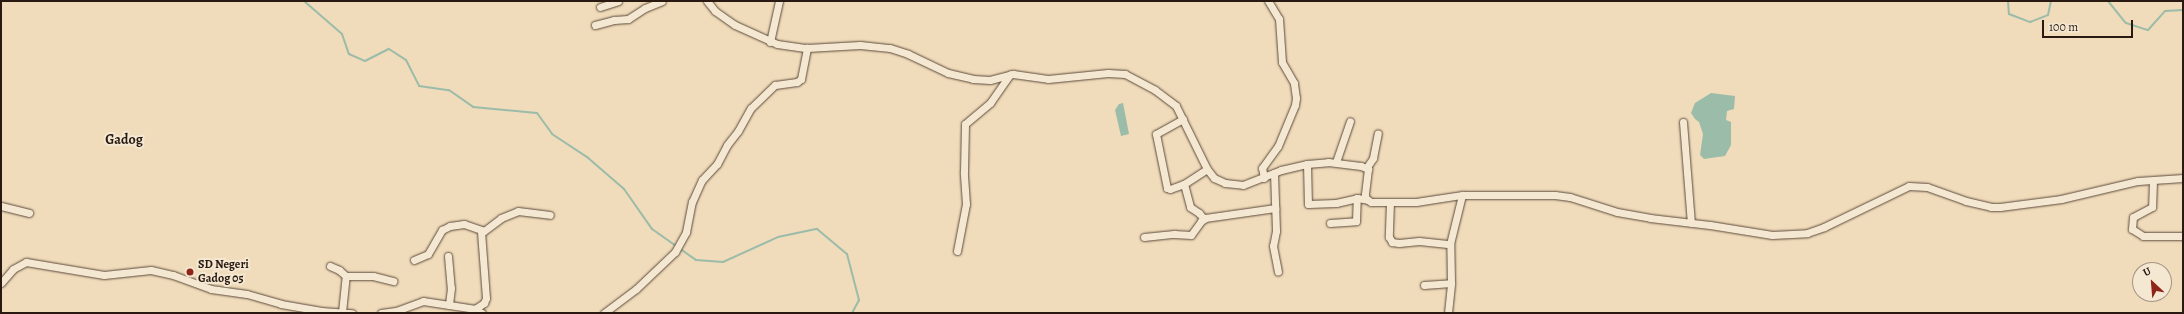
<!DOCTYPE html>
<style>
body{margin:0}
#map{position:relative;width:2184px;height:314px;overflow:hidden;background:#f0dbba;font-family:Alegreya,serif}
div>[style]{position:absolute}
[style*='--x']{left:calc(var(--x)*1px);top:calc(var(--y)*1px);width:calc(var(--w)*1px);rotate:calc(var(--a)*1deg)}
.water>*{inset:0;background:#9bbca9}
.stream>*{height:2px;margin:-1px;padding:0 1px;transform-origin:1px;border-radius:1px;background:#9bbca9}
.roads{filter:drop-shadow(0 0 1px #5b4a3b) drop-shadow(0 0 1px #5b4a3b)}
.street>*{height:7px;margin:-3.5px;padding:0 3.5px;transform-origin:3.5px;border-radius:3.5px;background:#f5e8d2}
.dots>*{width:11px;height:11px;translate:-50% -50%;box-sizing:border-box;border:2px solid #f5e8d2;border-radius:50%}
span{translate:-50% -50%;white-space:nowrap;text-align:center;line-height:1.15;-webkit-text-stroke:4px #f5e8d2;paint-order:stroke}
.poi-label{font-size:12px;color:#291911;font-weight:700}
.left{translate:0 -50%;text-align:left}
.quarter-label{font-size:14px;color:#291911;font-weight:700}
.frame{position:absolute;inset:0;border:2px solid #291911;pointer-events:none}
.north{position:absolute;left:2132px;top:262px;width:40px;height:40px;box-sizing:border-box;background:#f5e8d2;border:1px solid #a39585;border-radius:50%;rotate:334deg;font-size:11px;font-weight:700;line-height:16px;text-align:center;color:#291911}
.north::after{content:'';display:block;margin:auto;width:14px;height:18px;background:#8f2418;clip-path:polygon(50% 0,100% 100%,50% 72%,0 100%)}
.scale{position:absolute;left:2042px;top:20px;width:91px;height:18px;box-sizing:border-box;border:2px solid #291911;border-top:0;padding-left:5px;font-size:12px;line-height:14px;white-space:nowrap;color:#291911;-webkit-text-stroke:3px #f5e8d2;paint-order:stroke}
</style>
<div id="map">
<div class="water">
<i style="clip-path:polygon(1711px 93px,1735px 96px,1734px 109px,1727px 111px,1726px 120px,1731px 122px,1731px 145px,1725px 156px,1704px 159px,1700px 155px,1703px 134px,1699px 122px,1695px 119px,1691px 113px,1695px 103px)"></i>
<i style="clip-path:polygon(1123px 103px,1129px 134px,1121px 136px,1115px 110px,1119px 104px)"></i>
</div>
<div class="stream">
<i style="--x:304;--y:1;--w:50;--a:41"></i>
<i style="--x:342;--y:34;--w:21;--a:71"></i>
<i style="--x:349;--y:54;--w:17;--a:24"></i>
<i style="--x:365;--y:61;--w:27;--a:-27"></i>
<i style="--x:389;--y:49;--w:20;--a:33"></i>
<i style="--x:406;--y:60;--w:29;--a:63"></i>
<i style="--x:419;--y:86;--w:30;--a:8"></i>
<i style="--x:449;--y:90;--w:29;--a:35"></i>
<i style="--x:473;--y:107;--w:64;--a:5.4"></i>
<i style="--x:537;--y:113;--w:26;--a:54"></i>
<i style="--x:552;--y:134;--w:42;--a:33.3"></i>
<i style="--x:587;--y:157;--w:49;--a:40.9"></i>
<i style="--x:624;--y:189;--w:49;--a:55"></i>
<i style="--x:652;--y:229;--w:54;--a:35.2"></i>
<i style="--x:696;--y:260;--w:27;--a:4"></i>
<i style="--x:723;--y:262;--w:60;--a:-24.4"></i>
<i style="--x:778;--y:237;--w:40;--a:-12"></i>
<i style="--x:817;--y:229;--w:39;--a:40"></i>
<i style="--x:847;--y:254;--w:48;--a:75.4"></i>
<i style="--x:859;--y:300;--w:15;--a:118"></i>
<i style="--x:2008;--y:1;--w:13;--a:86"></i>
<i style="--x:2009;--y:14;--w:22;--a:21"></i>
<i style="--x:2030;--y:22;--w:19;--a:-21"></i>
<i style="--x:2048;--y:15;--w:14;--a:-78"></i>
<i style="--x:2108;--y:1;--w:28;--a:51"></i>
<i style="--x:2126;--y:23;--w:23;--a:18"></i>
<i style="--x:2148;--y:30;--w:25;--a:-48"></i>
<i style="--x:2165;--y:11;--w:18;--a:-3"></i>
</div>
<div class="roads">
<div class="street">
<i style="--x:707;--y:1;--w:13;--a:51"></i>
<i style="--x:715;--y:11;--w:24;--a:35"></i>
<i style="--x:735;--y:25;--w:46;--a:24.3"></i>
<i style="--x:777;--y:44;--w:30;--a:8"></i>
<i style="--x:807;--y:48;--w:53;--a:-3.2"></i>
<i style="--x:860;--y:45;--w:30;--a:6"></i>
<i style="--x:890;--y:48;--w:19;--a:18"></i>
<i style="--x:908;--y:54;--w:44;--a:25.4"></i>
<i style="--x:948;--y:73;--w:26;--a:13"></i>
<i style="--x:973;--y:79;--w:17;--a:3"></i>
<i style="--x:990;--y:80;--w:24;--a:-15"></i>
<i style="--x:1013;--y:74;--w:35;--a:8"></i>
<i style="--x:1048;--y:79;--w:60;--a:-5.7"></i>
<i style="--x:1108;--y:73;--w:17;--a:3"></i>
<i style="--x:1125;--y:74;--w:34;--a:28"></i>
<i style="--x:1155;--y:90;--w:26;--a:37"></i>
<i style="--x:1176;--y:106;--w:70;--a:63.8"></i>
<i style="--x:1207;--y:169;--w:11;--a:52"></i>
<i style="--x:1214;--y:178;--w:12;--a:24"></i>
<i style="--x:1225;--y:183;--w:18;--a:6"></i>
<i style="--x:1243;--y:185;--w:41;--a:-21.5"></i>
<i style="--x:1281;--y:170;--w:27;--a:-13"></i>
<i style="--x:1307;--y:164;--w:21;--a:-5"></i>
<i style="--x:1328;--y:162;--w:33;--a:7"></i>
<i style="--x:1361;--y:166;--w:8;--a:23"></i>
<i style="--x:1368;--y:169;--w:26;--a:97"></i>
<i style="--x:1365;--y:195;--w:4;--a:76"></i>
<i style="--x:1366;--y:199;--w:6;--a:31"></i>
<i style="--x:1371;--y:202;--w:45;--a:0"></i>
<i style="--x:1416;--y:202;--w:47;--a:-8.7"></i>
<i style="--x:1462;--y:195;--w:93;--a:0"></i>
<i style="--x:1555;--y:195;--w:15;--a:8"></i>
<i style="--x:1570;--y:197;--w:49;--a:17.7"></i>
<i style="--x:1617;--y:212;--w:34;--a:10"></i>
<i style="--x:1650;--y:218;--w:60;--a:6.7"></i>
<i style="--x:1710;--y:225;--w:63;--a:9.2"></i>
<i style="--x:1772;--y:235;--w:35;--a:-3"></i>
<i style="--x:1807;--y:233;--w:18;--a:-19"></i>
<i style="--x:1824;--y:227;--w:94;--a:-25.8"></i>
<i style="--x:1909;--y:186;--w:18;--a:3"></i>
<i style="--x:1927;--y:187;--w:41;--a:19.7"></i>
<i style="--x:1966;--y:201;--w:26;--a:13"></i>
<i style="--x:1991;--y:207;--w:9;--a:0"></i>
<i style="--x:2000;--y:207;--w:62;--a:-7.5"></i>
<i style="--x:2061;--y:199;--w:79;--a:-13.2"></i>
<i style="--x:2138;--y:181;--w:45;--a:-3.8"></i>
<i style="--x:600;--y:7;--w:19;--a:-18"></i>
<i style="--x:595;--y:25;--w:20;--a:-15"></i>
<i style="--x:614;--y:20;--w:14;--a:-4"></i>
<i style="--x:628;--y:19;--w:20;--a:-33"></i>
<i style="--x:645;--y:8;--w:18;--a:-22"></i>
<i style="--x:770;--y:42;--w:42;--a:-77.6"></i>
<i style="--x:1183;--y:119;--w:31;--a:151"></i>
<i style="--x:1156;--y:134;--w:55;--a:78.5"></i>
<i style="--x:1167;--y:188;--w:3;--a:18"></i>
<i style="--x:1170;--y:189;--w:15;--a:-20"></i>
<i style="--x:1184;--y:184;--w:27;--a:-33"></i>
<i style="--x:1683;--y:122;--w:101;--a:85.5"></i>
<i style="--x:1336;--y:162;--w:43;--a:-71.1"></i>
<i style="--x:1307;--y:164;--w:40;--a:88.6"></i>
<i style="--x:1308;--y:204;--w:28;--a:-2"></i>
<i style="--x:1336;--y:203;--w:22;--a:-13"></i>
<i style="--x:1357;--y:198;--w:11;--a:10"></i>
<i style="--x:1367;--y:167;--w:11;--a:-56"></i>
<i style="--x:1373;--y:158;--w:25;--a:-79"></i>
<i style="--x:1274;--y:173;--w:58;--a:88"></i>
<i style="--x:1276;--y:231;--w:15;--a:101"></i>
<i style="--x:1273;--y:246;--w:26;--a:79"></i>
<i style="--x:1264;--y:178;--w:10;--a:-101"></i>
<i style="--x:1262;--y:168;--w:27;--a:-54"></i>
<i style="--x:1278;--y:146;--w:44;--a:-67.5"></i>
<i style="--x:1295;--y:105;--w:7;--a:-82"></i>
<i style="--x:1296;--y:98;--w:15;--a:-98"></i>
<i style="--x:1294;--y:83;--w:24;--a:-120"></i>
<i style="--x:1282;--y:62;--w:43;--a:-94"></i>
<i style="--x:1279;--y:19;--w:21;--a:-121"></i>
<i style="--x:2153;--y:181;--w:26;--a:92"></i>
<i style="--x:2152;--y:207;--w:21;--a:152"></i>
<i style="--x:2133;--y:217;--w:12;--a:95"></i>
<i style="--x:2132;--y:229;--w:13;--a:32"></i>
<i style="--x:2143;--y:236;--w:40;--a:0"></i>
<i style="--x:1184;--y:184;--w:24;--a:75"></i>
<i style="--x:1190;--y:207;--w:11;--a:34"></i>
<i style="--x:1199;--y:213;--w:8;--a:50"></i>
<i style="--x:1390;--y:202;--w:35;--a:92"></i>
<i style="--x:1389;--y:237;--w:6;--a:59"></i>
<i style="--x:1392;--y:242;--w:7;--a:8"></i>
<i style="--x:1399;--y:243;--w:20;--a:-6"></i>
<i style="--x:1419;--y:241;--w:31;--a:6"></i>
<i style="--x:1;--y:206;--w:29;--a:14"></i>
<i style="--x:1330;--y:223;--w:26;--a:-4"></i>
<i style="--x:1356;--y:221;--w:23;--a:-88"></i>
<i style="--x:1144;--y:237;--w:30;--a:-6"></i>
<i style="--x:1174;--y:234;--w:17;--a:3"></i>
<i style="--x:1191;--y:235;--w:17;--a:-54"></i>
<i style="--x:1201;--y:221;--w:5;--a:-37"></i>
<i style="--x:1205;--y:218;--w:71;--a:-8.1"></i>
<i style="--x:957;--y:251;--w:48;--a:-79.2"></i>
<i style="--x:966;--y:204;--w:32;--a:-94"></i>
<i style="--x:964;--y:172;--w:48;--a:-88.8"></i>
<i style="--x:965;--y:124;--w:33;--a:-40"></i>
<i style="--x:990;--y:103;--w:35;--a:-55"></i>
<i style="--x:448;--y:256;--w:32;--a:85"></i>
<i style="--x:451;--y:288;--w:17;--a:97"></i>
<i style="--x:414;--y:260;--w:15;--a:-23"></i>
<i style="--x:428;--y:254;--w:28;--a:-60"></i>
<i style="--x:442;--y:230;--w:9;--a:-27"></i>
<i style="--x:450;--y:226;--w:14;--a:-8"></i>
<i style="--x:464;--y:224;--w:21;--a:19"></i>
<i style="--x:484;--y:231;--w:21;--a:-37"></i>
<i style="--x:501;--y:218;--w:18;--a:-22"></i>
<i style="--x:518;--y:211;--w:32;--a:7"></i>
<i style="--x:330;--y:266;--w:10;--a:24"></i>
<i style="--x:339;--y:270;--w:9;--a:41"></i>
<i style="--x:1;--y:283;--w:18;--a:-49"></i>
<i style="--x:13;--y:269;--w:15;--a:-28"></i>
<i style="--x:26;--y:262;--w:79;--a:9.5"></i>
<i style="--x:104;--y:275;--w:47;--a:-6.1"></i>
<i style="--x:151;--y:270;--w:23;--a:13"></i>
<i style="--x:173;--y:275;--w:40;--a:20.2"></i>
<i style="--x:211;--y:289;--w:36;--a:8"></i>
<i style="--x:247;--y:294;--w:35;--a:16"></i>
<i style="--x:281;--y:304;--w:41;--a:9.9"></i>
<i style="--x:321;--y:311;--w:31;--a:4"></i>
<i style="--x:1424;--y:285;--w:27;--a:-4"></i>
<i style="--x:475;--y:309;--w:11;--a:-34"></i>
<i style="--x:484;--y:303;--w:5;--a:-68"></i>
<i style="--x:486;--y:298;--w:67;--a:-94.3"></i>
<i style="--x:342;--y:312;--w:36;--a:-84"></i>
<i style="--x:346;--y:276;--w:27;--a:0"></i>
<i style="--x:373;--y:276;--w:21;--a:14"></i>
<i style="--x:381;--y:313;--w:15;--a:-8"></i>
<i style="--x:396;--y:311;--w:29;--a:-20"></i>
<i style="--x:423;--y:301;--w:53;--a:8.7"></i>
<i style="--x:475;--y:309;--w:8;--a:30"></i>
<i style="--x:604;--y:313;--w:40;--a:-37"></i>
<i style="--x:636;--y:289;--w:54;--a:-43.5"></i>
<i style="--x:675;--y:252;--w:23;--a:-61"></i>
<i style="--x:686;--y:232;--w:31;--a:-79"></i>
<i style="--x:692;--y:202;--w:24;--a:-66"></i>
<i style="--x:702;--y:180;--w:22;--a:-47"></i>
<i style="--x:717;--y:164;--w:21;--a:-62"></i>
<i style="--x:727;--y:145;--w:18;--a:-52"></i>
<i style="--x:738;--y:131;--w:26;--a:-61"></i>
<i style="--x:751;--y:108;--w:33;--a:-44"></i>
<i style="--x:775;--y:85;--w:22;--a:-8"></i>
<i style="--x:797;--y:82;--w:5;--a:-37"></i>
<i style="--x:801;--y:79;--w:32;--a:-79"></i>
<i style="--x:1448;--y:313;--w:30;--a:-84"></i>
<i style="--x:1451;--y:283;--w:39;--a:-91"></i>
<i style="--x:1450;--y:244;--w:50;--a:-76.2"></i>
</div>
</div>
<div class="dots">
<i style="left:190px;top:272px;background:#8f2418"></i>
</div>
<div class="poi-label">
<span class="left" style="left:198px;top:272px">SD Negeri<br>Gadog 05</span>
</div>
<div class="quarter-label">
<span style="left:124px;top:140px">Gadog</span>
</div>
<div class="frame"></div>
<div class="north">U</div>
<div class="scale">100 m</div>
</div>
